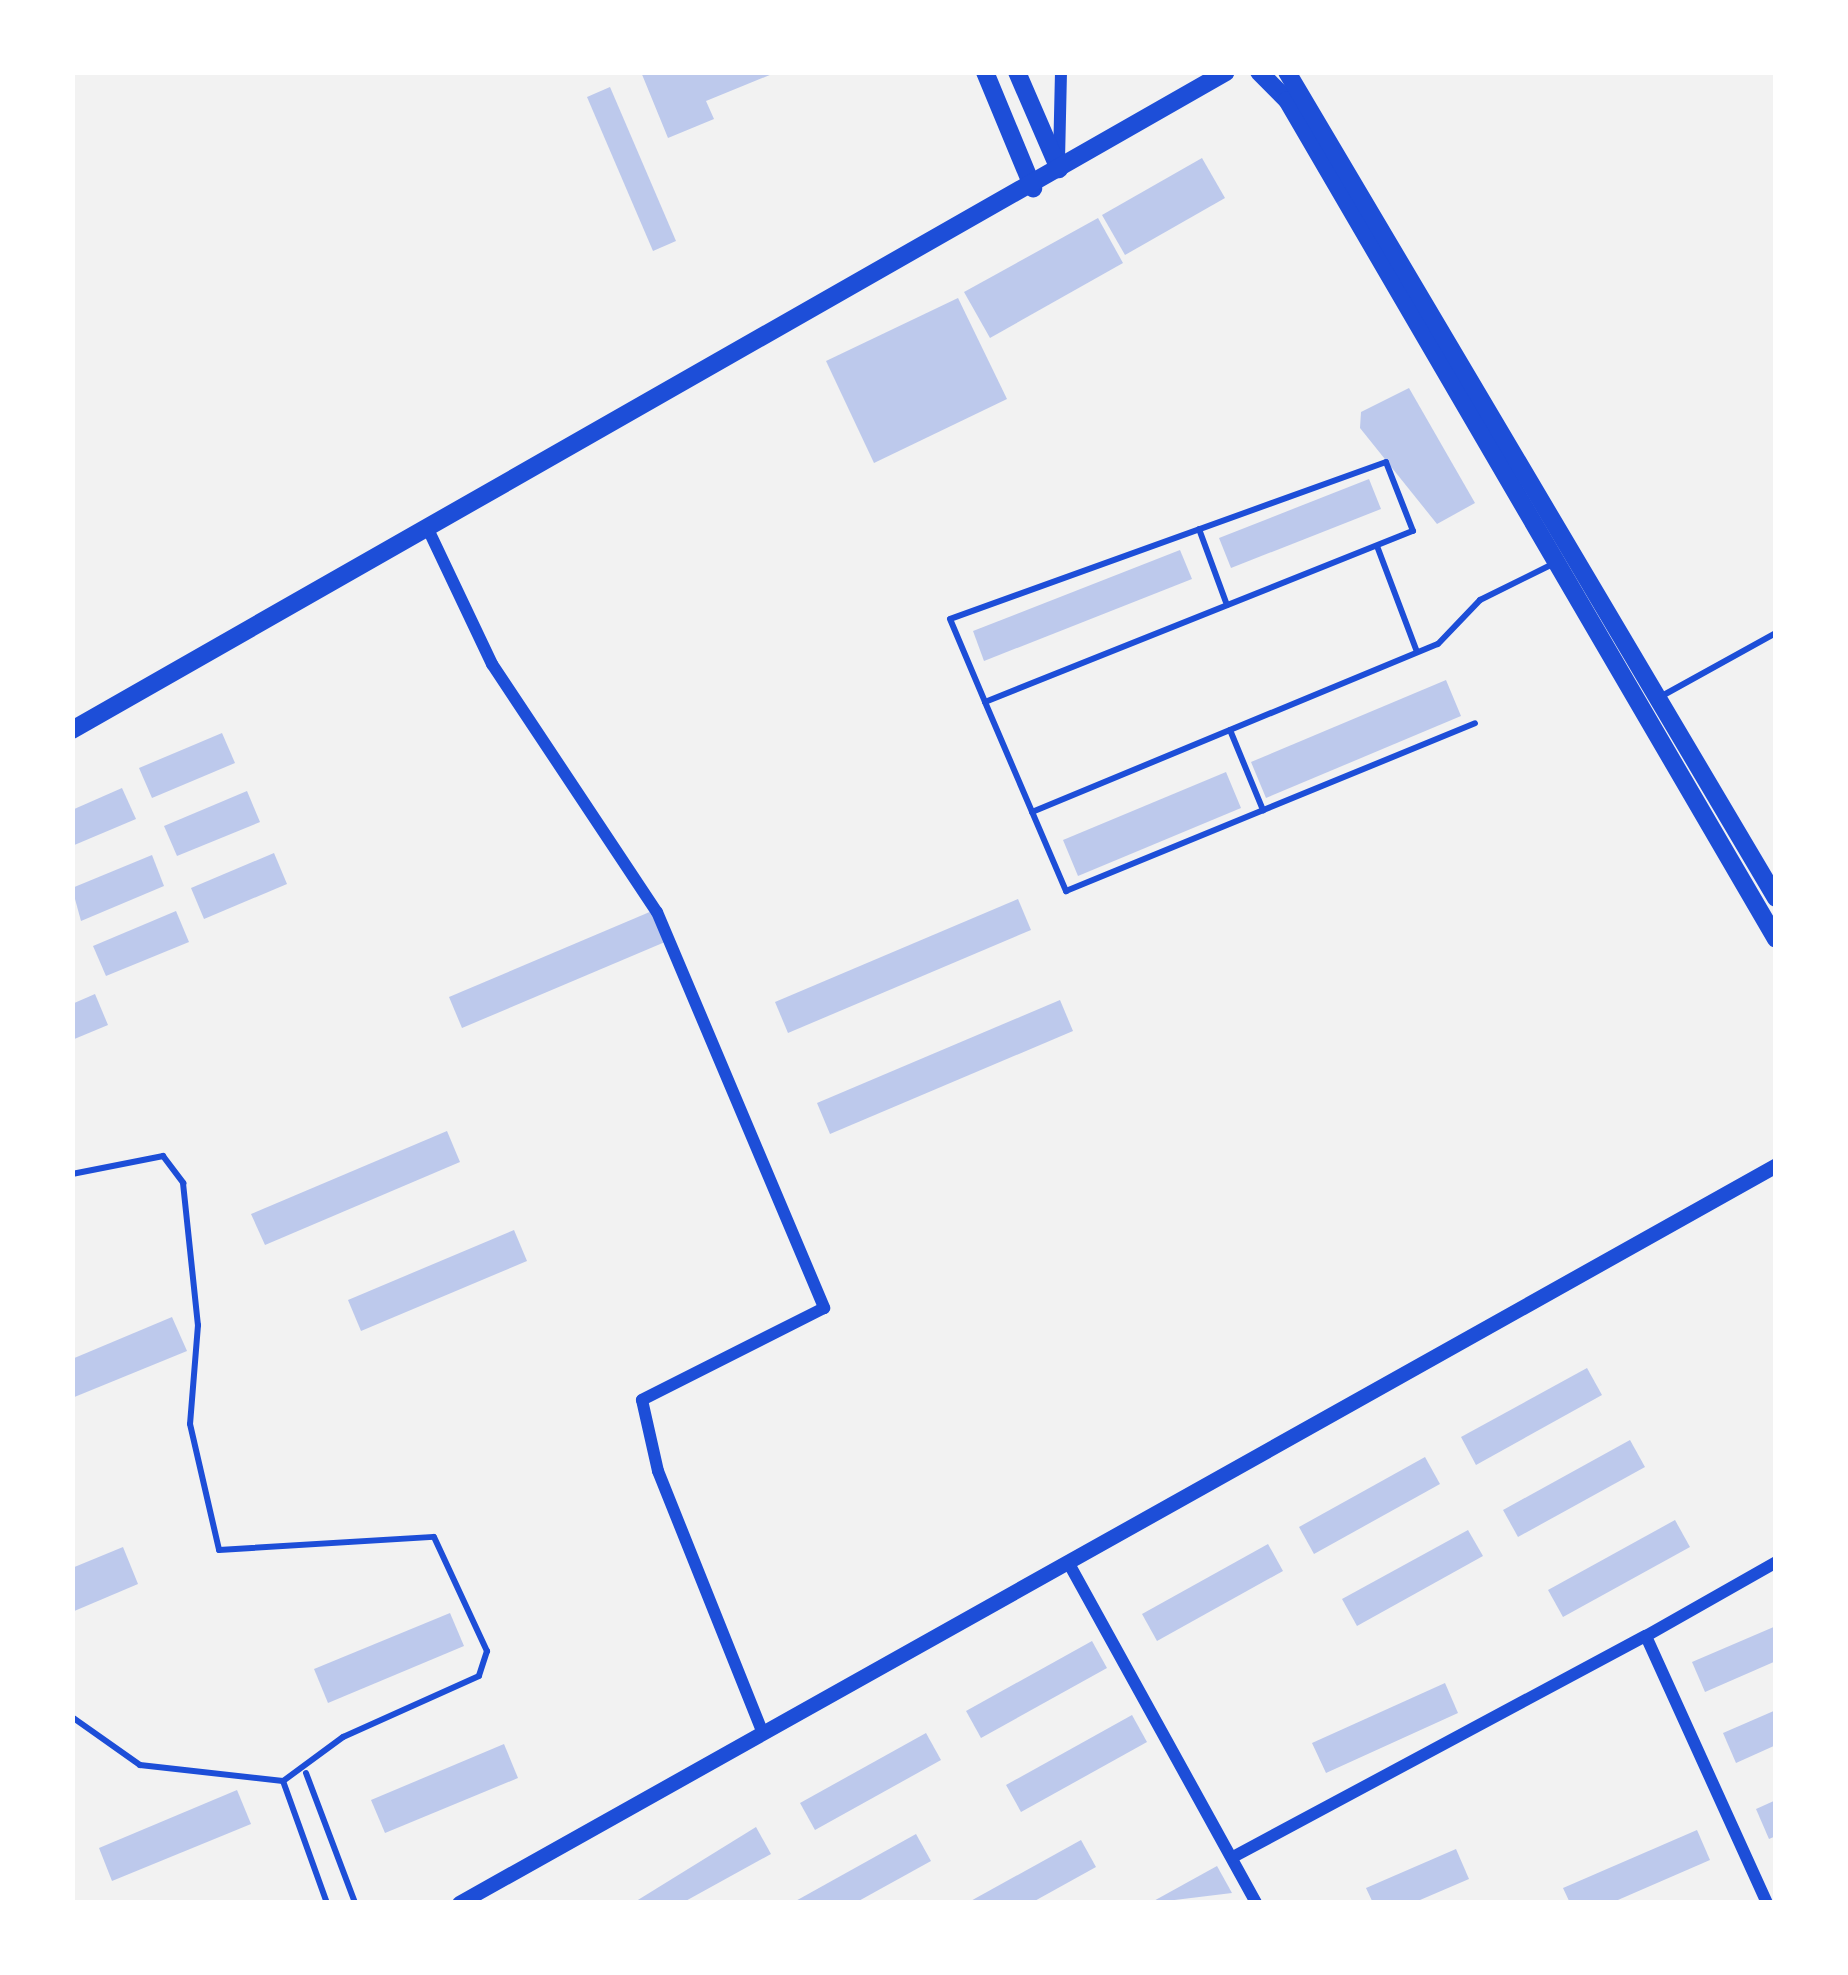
<!DOCTYPE html>
<style>
body{margin:0}
#map{position:relative;width:1848px;height:1975px;overflow:hidden;background:#f2f2f2;font-family:"Noto Serif",serif}
div>[style]{position:absolute}
[style*='--x']{left:calc(var(--x)*1px);top:calc(var(--y)*1px);width:calc(var(--w)*1px);rotate:calc(var(--a)*1deg)}
.building>*{inset:0;background:#bdc9ec}
.service>*{height:6px;margin:-3px;padding:0 3px;transform-origin:3px;border-radius:3px;background:#1d4ed8}
.minor>*{height:12px;margin:-6px;padding:0 6px;transform-origin:6px;border-radius:6px;background:#1d4ed8}
.tertiary>*{height:15px;margin:-7.5px;padding:0 7.5px;transform-origin:7.5px;border-radius:7.5px;background:#1d4ed8}
.secondary>*{height:18px;margin:-9px;padding:0 9px;transform-origin:9px;border-radius:9px;background:#1d4ed8}
span{translate:-50% -50%;white-space:nowrap;text-align:center;line-height:1.15;-webkit-text-stroke:12px #fff;paint-order:stroke}
.frame{position:absolute;inset:0;border:75px solid #fff;pointer-events:none}
</style>
<div id="map">
<div class="building">
<i style="clip-path:polygon(641px 72px,777px 72px,706px 101px,714px 119px,668px 138px)"></i>
<i style="clip-path:polygon(610px 87px,676px 241px,653px 251px,587px 97px)"></i>
<i style="clip-path:polygon(1202px 158px,1225px 198px,1125px 255px,1102px 215px)"></i>
<i style="clip-path:polygon(1098px 218px,1123px 263px,990px 338px,964px 292px)"></i>
<i style="clip-path:polygon(958px 298px,1007px 399px,874px 463px,826px 361px)"></i>
<i style="clip-path:polygon(1409px 388px,1475px 503px,1437px 524px,1360px 428px,1361px 412px)"></i>
<i style="clip-path:polygon(1369px 479px,1381px 509px,1231px 568px,1219px 538px)"></i>
<i style="clip-path:polygon(1180px 550px,1192px 579px,984px 661px,973px 631px)"></i>
<i style="clip-path:polygon(1446px 680px,1461px 716px,1266px 798px,1251px 762px)"></i>
<i style="clip-path:polygon(222px 733px,235px 763px,152px 798px,139px 768px)"></i>
<i style="clip-path:polygon(1226px 772px,1241px 808px,1078px 876px,1063px 840px)"></i>
<i style="clip-path:polygon(122px 788px,136px 819px,72px 846px,72px 810px)"></i>
<i style="clip-path:polygon(247px 791px,260px 822px,177px 856px,164px 826px)"></i>
<i style="clip-path:polygon(274px 853px,287px 884px,204px 919px,191px 888px)"></i>
<i style="clip-path:polygon(152px 855px,164px 886px,81px 921px,72px 888px)"></i>
<i style="clip-path:polygon(1018px 899px,1031px 930px,788px 1033px,775px 1002px)"></i>
<i style="clip-path:polygon(176px 911px,189px 942px,106px 976px,93px 946px)"></i>
<i style="clip-path:polygon(652px 911px,665px 942px,462px 1028px,449px 997px)"></i>
<i style="clip-path:polygon(95px 994px,108px 1025px,72px 1040px,72px 1004px)"></i>
<i style="clip-path:polygon(1060px 1000px,1073px 1031px,830px 1134px,817px 1103px)"></i>
<i style="clip-path:polygon(447px 1131px,460px 1162px,265px 1245px,251px 1214px)"></i>
<i style="clip-path:polygon(514px 1230px,527px 1261px,361px 1331px,348px 1300px)"></i>
<i style="clip-path:polygon(172px 1317px,187px 1351px,72px 1398px,72px 1359px)"></i>
<i style="clip-path:polygon(1587px 1368px,1602px 1395px,1476px 1465px,1461px 1437px)"></i>
<i style="clip-path:polygon(1630px 1440px,1645px 1467px,1518px 1537px,1503px 1510px)"></i>
<i style="clip-path:polygon(1425px 1457px,1440px 1484px,1314px 1554px,1299px 1527px)"></i>
<i style="clip-path:polygon(1675px 1520px,1690px 1547px,1563px 1617px,1548px 1590px)"></i>
<i style="clip-path:polygon(1468px 1530px,1483px 1556px,1357px 1626px,1342px 1599px)"></i>
<i style="clip-path:polygon(1268px 1544px,1283px 1571px,1157px 1641px,1142px 1614px)"></i>
<i style="clip-path:polygon(123px 1547px,138px 1584px,72px 1612px,72px 1568px)"></i>
<i style="clip-path:polygon(450px 1613px,464px 1646px,328px 1703px,314px 1669px)"></i>
<i style="clip-path:polygon(1776px 1626px,1776px 1661px,1705px 1692px,1692px 1662px)"></i>
<i style="clip-path:polygon(1092px 1641px,1107px 1668px,981px 1738px,966px 1711px)"></i>
<i style="clip-path:polygon(1445px 1683px,1458px 1713px,1326px 1773px,1312px 1743px)"></i>
<i style="clip-path:polygon(1776px 1710px,1776px 1745px,1736px 1763px,1723px 1733px)"></i>
<i style="clip-path:polygon(1132px 1715px,1147px 1742px,1021px 1812px,1006px 1785px)"></i>
<i style="clip-path:polygon(926px 1733px,941px 1760px,815px 1830px,800px 1803px)"></i>
<i style="clip-path:polygon(504px 1744px,518px 1778px,385px 1833px,371px 1800px)"></i>
<i style="clip-path:polygon(237px 1790px,251px 1824px,112px 1881px,99px 1848px)"></i>
<i style="clip-path:polygon(1776px 1800px,1776px 1836px,1769px 1839px,1756px 1809px)"></i>
<i style="clip-path:polygon(756px 1827px,771px 1854px,682px 1903px,633px 1903px)"></i>
<i style="clip-path:polygon(1697px 1830px,1710px 1860px,1611px 1903px,1570px 1903px,1563px 1888px)"></i>
<i style="clip-path:polygon(916px 1834px,931px 1861px,855px 1903px,792px 1903px)"></i>
<i style="clip-path:polygon(1081px 1840px,1096px 1867px,1031px 1903px,967px 1903px)"></i>
<i style="clip-path:polygon(1456px 1849px,1469px 1879px,1413px 1903px,1373px 1903px,1366px 1888px)"></i>
<i style="clip-path:polygon(1217px 1866px,1232px 1893px,1150px 1903px)"></i>
</div>
<div class="service">
<i style="--x:1199;--y:529;--w:81;--a:69.8"></i>
<i style="--x:1377;--y:546;--w:113;--a:69.3"></i>
<i style="--x:1660;--y:697;--w:132;--a:-28.9"></i>
<i style="--x:985;--y:702;--w:461;--a:-21.8"></i>
<i style="--x:1413;--y:531;--w:74;--a:-111.4"></i>
<i style="--x:1386;--y:462;--w:463;--a:160.2"></i>
<i style="--x:950;--y:619;--w:90;--a:67.1"></i>
<i style="--x:985;--y:702;--w:206;--a:66.8"></i>
<i style="--x:1066;--y:891;--w:442;--a:-22.3"></i>
<i style="--x:1230;--y:730;--w:87;--a:67.6"></i>
<i style="--x:1032;--y:812;--w:439;--a:-22.5"></i>
<i style="--x:1438;--y:644;--w:61;--a:-46.3"></i>
<i style="--x:1480;--y:600;--w:84;--a:-26.3"></i>
<i style="--x:72;--y:1174;--w:93;--a:-11.2"></i>
<i style="--x:163;--y:1156;--w:34;--a:53"></i>
<i style="--x:183;--y:1183;--w:143;--a:84"></i>
<i style="--x:198;--y:1325;--w:99;--a:94.6"></i>
<i style="--x:190;--y:1424;--w:129;--a:77"></i>
<i style="--x:219;--y:1550;--w:215;--a:-3.5"></i>
<i style="--x:434;--y:1537;--w:126;--a:65.1"></i>
<i style="--x:487;--y:1651;--w:26;--a:108"></i>
<i style="--x:479;--y:1676;--w:149;--a:155.8"></i>
<i style="--x:343;--y:1737;--w:74;--a:143.7"></i>
<i style="--x:283;--y:1781;--w:144;--a:-173.6"></i>
<i style="--x:140;--y:1765;--w:83;--a:-144.8"></i>
<i style="--x:306;--y:1773;--w:139;--a:69.3"></i>
<i style="--x:283;--y:1781;--w:130;--a:70.2"></i>
</div>
<div class="minor">
<i style="--x:1059;--y:160;--w:88;--a:-88.7"></i>
<i style="--x:427;--y:527;--w:152;--a:64.6"></i>
<i style="--x:492;--y:664;--w:298;--a:56.4"></i>
<i style="--x:657;--y:912;--w:430;--a:67.1"></i>
<i style="--x:824;--y:1308;--w:204;--a:153.2"></i>
<i style="--x:642;--y:1400;--w:73;--a:77.3"></i>
<i style="--x:658;--y:1471;--w:282;--a:68.2"></i>
<i style="--x:1068;--y:1562;--w:389;--a:61.1"></i>
<i style="--x:1233;--y:1857;--w:468;--a:-28.2"></i>
<i style="--x:1767;--y:1903;--w:293;--a:-114.4"></i>
<i style="--x:1646;--y:1636;--w:150;--a:-29.6"></i>
</div>
<div class="tertiary">
<i style="--x:459;--y:1903;--w:1510;--a:-29.26"></i>
</div>
<div class="secondary">
<i style="--x:985;--y:72;--w:126;--a:67.5"></i>
<i style="--x:1017;--y:72;--w:106;--a:66.6"></i>
<i style="--x:1259;--y:72;--w:40;--a:45"></i>
<i style="--x:1287;--y:100;--w:971;--a:59.76"></i>
<i style="--x:1287;--y:72;--w:960;--a:59.37"></i>
<i style="--x:72;--y:730;--w:1328;--a:-29.69"></i>
</div>
<div class="frame"></div>
</div>
